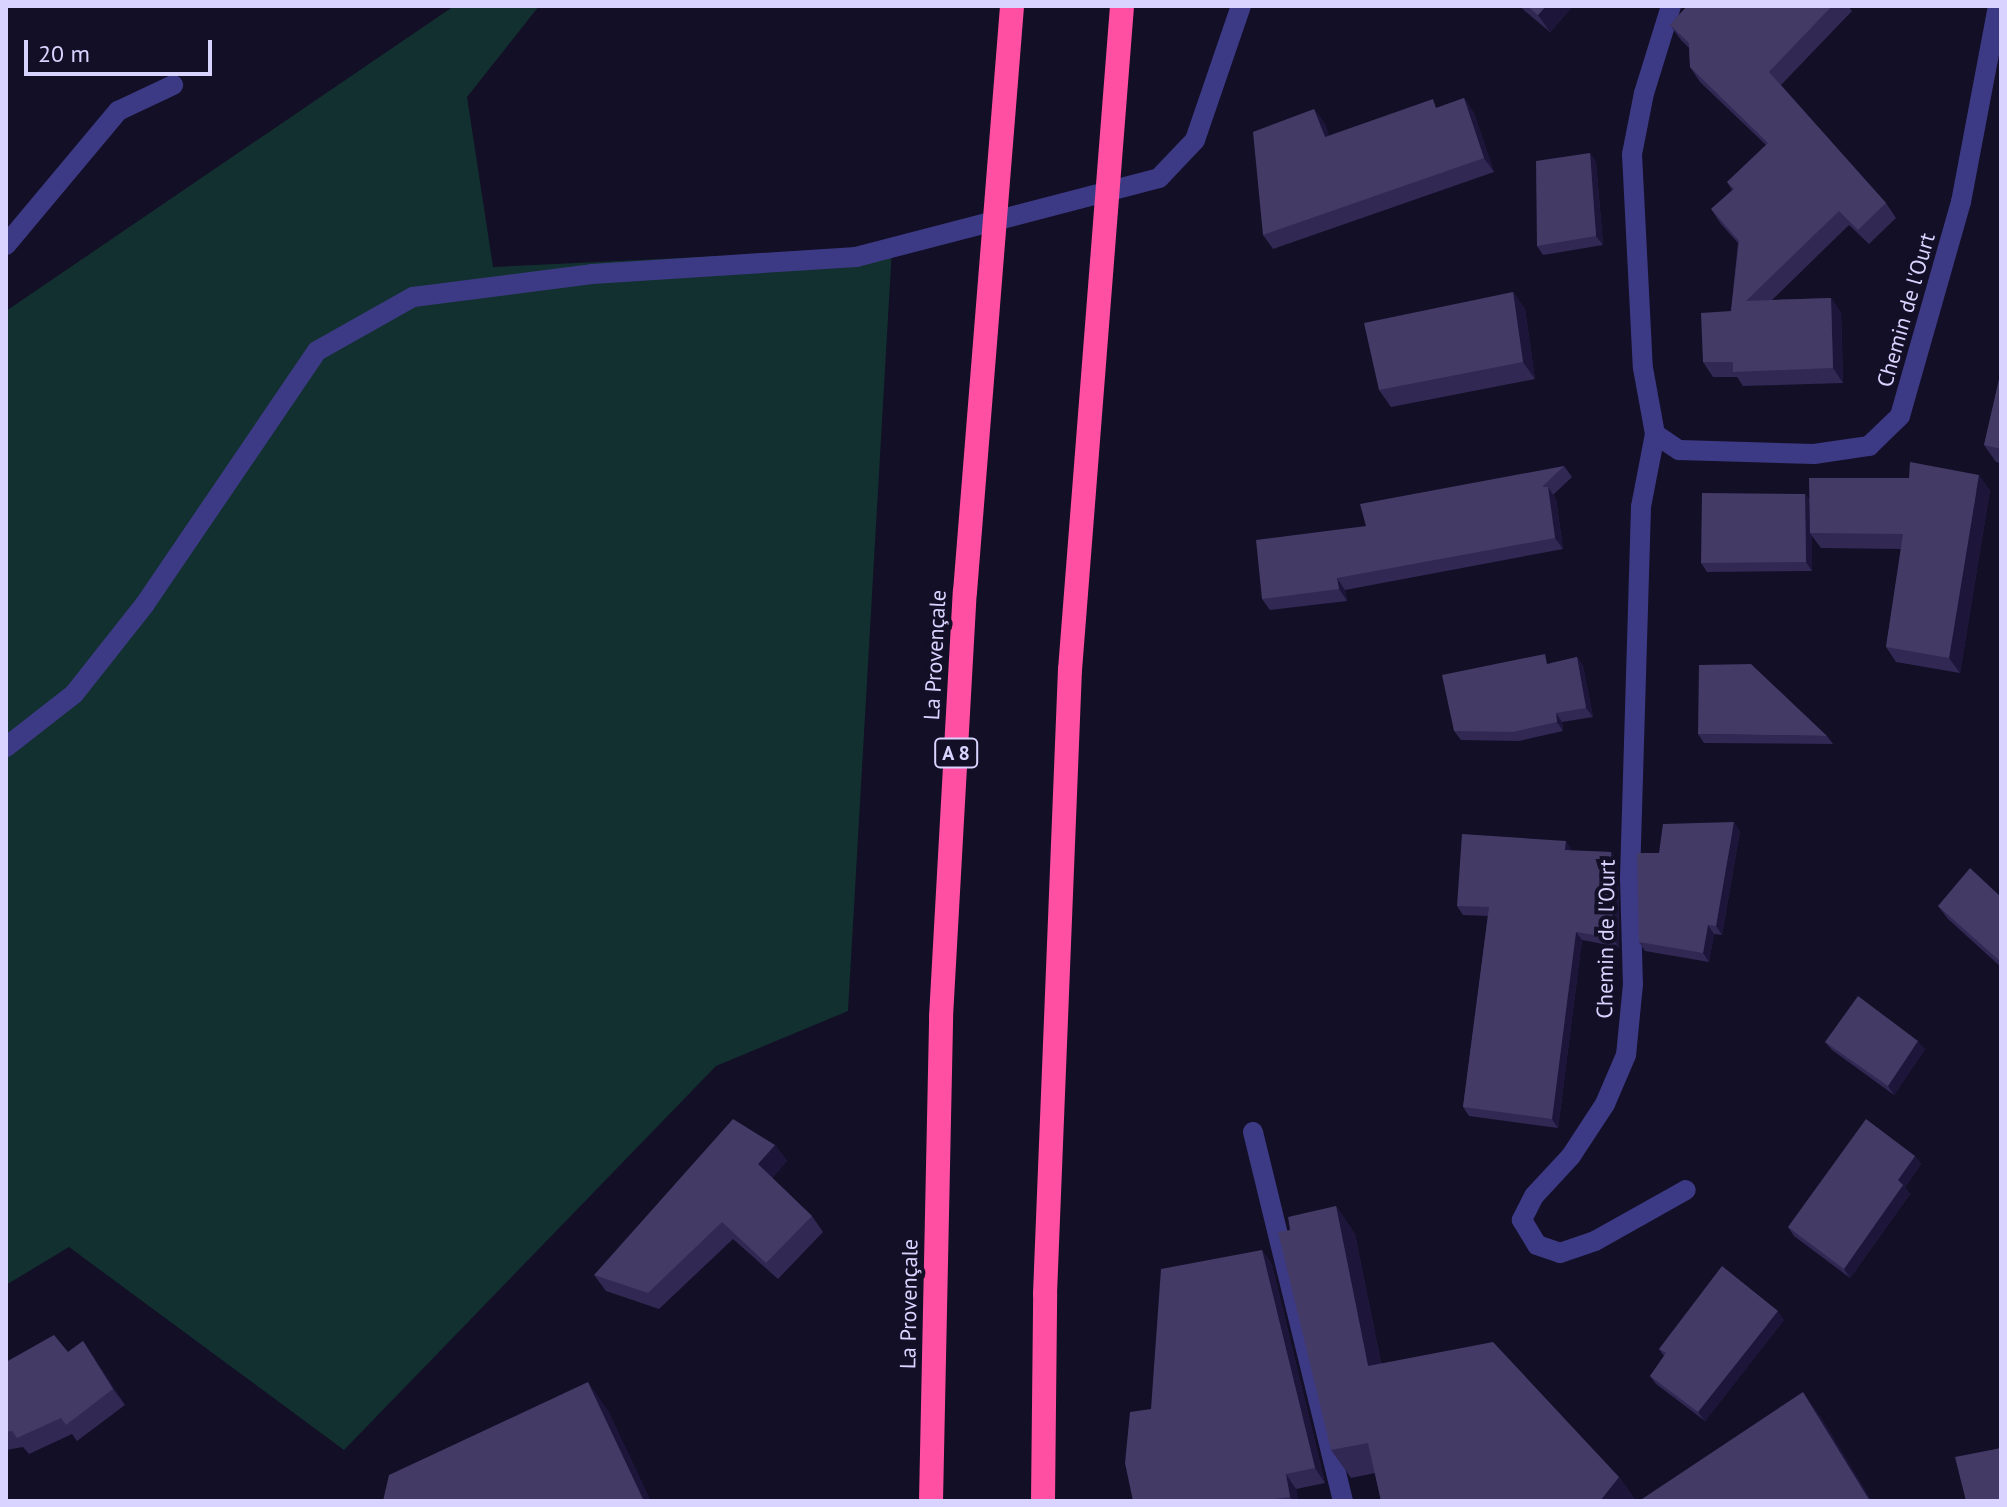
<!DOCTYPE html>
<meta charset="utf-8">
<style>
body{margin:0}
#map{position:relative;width:2007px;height:1507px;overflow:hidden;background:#130f26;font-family:"PT Sans",sans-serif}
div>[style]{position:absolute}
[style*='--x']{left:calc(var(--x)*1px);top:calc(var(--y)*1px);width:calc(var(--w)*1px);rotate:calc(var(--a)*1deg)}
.green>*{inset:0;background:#12302f}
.service>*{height:20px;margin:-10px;padding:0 10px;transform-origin:10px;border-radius:10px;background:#3d3a85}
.minor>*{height:20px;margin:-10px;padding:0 10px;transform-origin:10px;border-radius:10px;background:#3d3a85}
.motorway>*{height:24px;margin:-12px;padding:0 12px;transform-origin:12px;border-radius:12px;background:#ff4fa3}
.wall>*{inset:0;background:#312854}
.shaded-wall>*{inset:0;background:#1d163a}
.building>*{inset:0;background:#433a66}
span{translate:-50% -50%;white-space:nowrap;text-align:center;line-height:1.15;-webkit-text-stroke:8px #130f26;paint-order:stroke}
.shield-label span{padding:2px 6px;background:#130f26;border:2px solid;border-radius:6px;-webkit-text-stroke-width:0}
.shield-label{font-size:20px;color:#d9d4ff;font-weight:700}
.street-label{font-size:22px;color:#d9d4ff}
.frame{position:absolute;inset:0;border:8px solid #d9d4ff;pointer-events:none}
.scale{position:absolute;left:24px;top:40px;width:188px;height:36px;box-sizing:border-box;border:4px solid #d9d4ff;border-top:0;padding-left:10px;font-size:24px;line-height:28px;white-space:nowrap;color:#d9d4ff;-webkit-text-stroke:6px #130f26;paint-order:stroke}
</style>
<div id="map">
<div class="green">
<i style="clip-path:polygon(454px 6px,539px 6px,467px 97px,493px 267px,892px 248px,848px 1011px,716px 1066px,344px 1450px,69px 1247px,6px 1285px,6px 311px)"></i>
</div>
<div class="service">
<i style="--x:6;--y:245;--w:175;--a:-50.1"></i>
<i style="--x:118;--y:111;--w:61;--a:-25.3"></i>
<i style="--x:1655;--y:434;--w:74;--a:100.9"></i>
<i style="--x:1641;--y:507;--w:372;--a:91.7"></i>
<i style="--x:1630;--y:879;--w:105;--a:88.4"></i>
<i style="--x:1633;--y:984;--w:71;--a:95.6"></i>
<i style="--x:1626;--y:1055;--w:53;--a:113.2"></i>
<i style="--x:1605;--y:1104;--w:62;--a:123.2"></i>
<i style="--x:1571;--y:1156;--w:54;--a:132.8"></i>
<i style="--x:1534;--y:1196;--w:27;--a:117"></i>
<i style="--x:1522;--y:1220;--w:29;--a:59"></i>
<i style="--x:1537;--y:1245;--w:24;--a:19"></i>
<i style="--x:1560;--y:1253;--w:37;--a:-19"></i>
<i style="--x:1595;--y:1241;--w:104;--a:-29.3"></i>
<i style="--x:6;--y:747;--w:86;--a:-37.9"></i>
<i style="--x:74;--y:694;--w:115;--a:-51.7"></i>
<i style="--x:145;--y:604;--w:306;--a:-55.8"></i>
<i style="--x:317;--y:351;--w:110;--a:-29.4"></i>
<i style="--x:413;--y:297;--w:180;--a:-7.3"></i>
<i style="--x:592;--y:274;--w:265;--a:-3.7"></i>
<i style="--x:856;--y:257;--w:313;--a:-14.6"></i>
<i style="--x:1159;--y:178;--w:52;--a:-46.5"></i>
<i style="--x:1195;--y:140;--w:142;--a:-71.1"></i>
<i style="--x:1253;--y:1132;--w:380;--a:76.3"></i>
</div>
<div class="minor">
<i style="--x:1671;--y:6;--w:91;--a:107.2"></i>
<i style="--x:1644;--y:93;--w:62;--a:101.1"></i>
<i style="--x:1632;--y:154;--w:214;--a:87.1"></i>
<i style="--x:1643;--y:368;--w:67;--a:79.7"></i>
<i style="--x:1655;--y:434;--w:29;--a:34"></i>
<i style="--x:1679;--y:450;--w:135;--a:1.7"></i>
<i style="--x:1814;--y:454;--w:56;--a:-8.3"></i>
<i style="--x:1869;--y:446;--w:43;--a:-44.1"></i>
<i style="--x:1900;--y:416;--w:223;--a:-74.1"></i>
<i style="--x:1961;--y:202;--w:199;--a:-79.3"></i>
</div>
<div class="motorway">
<i style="--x:931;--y:1501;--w:484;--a:-88.8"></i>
<i style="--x:941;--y:1017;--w:426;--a:-86.8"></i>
<i style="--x:965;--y:592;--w:588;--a:-85.41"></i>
<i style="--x:1043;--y:1501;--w:207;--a:-89.4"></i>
<i style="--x:1045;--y:1294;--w:625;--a:-87.71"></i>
<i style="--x:1070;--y:670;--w:666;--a:-85.52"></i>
</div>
<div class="wall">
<i style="clip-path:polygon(1519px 6px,1573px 6px,1550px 32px)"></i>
<i style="clip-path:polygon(1687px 6px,1848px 6px,1852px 11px,1781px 85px,1886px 203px,1896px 218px,1869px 244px,1849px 225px,1772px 300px,1831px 298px,1841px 313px,1843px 383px,1743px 386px,1737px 377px,1713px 377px,1703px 362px,1731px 311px,1738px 243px,1721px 224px,1711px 209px,1732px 190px,1727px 182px,1766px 145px,1700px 82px,1690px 67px,1689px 48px,1681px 40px,1670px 25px)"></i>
<i style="clip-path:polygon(1464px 98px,1474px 113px,1494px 172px,1273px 249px,1263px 235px,1314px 109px,1325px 124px,1329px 136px,1439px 107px)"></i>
<i style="clip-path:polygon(1590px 153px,1596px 162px,1603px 245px,1543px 255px,1537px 246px)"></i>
<i style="clip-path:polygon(1513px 292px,1525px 309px,1535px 379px,1391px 407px,1379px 390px)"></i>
<i style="clip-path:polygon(2001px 371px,2001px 463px,1996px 462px,1984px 445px)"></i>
<i style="clip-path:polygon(1564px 466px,1572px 477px,1553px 495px,1556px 499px,1563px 549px,1345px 590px,1347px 601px,1270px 610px,1262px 599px,1366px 526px)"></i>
<i style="clip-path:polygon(1990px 490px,1960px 673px,1896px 662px,1886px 647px,1901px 549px,1821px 548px,1812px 536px,1812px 571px,1707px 572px,1701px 563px,1805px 494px,1810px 500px)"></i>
<i style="clip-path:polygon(1577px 657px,1583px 666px,1593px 717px,1562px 722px,1563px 731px,1519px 741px,1461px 740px,1454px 731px,1551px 663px)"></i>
<i style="clip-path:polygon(1698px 734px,1827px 736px,1833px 744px,1704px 743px)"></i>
<i style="clip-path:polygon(1740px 831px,1722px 935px,1714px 934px,1709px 962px,1645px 951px,1639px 942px,1659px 853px)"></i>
<i style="clip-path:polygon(1572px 851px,1611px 852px,1618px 861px,1619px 947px,1582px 940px,1558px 1128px,1469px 1116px,1463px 1107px,1488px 916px,1463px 915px,1457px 906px)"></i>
<i style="clip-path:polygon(2001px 897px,2001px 967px,1948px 919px,1938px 906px)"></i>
<i style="clip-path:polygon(1825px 1042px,1925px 1049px,1894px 1095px,1832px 1050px)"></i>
<i style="clip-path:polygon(775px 1145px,787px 1161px,772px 1178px,812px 1216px,823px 1232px,778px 1279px,733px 1239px,659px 1309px,606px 1291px,594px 1275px)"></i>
<i style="clip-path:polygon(1915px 1156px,1921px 1164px,1905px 1187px,1910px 1194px,1850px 1278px,1794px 1236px,1788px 1227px)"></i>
<i style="clip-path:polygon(1336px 1206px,1355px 1234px,1381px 1363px,1619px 1477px,1636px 1501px,1381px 1501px,1375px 1473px,1351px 1478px,1331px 1450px,1290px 1230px)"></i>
<i style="clip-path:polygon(1262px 1250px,1272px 1265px,1325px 1483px,1296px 1489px,1298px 1501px,1133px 1501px,1151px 1409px)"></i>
<i style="clip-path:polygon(1784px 1320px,1705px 1421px,1656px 1384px,1650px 1376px,1664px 1356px,1659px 1349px)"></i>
<i style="clip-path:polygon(83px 1341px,125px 1405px,77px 1441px,72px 1434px,29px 1454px,23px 1447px,6px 1450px,6px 1362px,68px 1352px)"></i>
</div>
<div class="shaded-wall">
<i style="clip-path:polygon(1546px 6px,1573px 6px,1550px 32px,1538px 15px)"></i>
<i style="clip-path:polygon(1464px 98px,1474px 113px,1494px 172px,1484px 158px)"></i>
<i style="clip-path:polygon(1314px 109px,1325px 124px,1335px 152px,1325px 137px)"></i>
<i style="clip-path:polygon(1590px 153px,1596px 162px,1603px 245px,1596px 236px)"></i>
<i style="clip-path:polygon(1513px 292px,1525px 309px,1535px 379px,1523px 362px)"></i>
<i style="clip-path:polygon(1831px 298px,1841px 313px,1843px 383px,1833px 368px)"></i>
<i style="clip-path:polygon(1979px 475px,1990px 490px,1960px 673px,1949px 658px)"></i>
<i style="clip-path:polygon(1548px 487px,1556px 499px,1563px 549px,1555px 538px)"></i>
<i style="clip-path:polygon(1805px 494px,1812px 503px,1810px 533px,1812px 536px,1812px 571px,1806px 562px)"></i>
<i style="clip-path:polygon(1337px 578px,1345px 590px,1347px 601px,1339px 589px)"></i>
<i style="clip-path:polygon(1577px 657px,1583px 666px,1593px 717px,1586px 708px)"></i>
<i style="clip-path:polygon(1556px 713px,1562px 722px,1563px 731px,1557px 722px)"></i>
<i style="clip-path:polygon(1734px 822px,1740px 831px,1722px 935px,1716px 926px)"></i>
<i style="clip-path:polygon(1566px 841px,1572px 850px,1565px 850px)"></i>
<i style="clip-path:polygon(1611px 852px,1618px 861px,1619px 947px,1613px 938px)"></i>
<i style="clip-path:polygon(1708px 925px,1714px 934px,1709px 962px,1703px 953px)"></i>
<i style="clip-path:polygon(1576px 932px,1582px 940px,1558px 1128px,1552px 1119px)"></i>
<i style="clip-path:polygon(1918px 1041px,1925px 1049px,1894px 1095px,1888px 1086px)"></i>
<i style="clip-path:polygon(775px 1145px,787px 1161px,769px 1181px,758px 1164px)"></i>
<i style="clip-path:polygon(1915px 1156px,1921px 1164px,1905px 1187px,1910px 1194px,1850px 1278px,1844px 1269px,1898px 1180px)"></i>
<i style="clip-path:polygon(1336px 1206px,1355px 1234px,1387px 1394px,1368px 1366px)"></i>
<i style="clip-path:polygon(1262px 1250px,1272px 1265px,1325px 1483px,1315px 1468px)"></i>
<i style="clip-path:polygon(1778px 1311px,1784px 1320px,1705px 1421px,1698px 1412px)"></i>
<i style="clip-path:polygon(83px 1341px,94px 1357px,125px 1405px,113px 1389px)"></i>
<i style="clip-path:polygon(588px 1382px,609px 1412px,651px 1501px,644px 1501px)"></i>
<i style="clip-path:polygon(1803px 1392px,1823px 1420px,1872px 1501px,1870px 1501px)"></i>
<i style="clip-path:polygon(1286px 1474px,1296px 1489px,1298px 1501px,1293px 1501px,1290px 1497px)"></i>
<i style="clip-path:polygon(1619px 1477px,1636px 1501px,1600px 1501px)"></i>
</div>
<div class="building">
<i style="clip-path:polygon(1527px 6px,1546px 6px,1538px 15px)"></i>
<i style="clip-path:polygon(1687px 6px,1832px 6px,1769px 72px,1886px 203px,1858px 230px,1839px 211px,1746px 301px,1831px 298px,1833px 368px,1733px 372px,1733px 362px,1703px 362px,1701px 313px,1731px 311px,1739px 241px,1711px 209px,1734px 189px,1727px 182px,1768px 143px,1690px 67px,1689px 43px,1670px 25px)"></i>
<i style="clip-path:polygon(1464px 98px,1484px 158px,1263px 235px,1253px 132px,1314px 109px,1325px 137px,1433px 99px,1436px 108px)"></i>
<i style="clip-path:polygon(1590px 153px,1596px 236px,1537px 246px,1536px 161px)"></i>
<i style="clip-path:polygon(1513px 292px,1523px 362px,1379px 390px,1364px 323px)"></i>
<i style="clip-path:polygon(2001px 371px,2001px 449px,1984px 445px)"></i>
<i style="clip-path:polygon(1910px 462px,1979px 475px,1949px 658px,1886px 647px,1903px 534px,1810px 533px,1809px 478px,1909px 478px)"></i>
<i style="clip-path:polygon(1564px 466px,1542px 487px,1548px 487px,1555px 538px,1337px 578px,1339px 589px,1262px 599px,1256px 540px,1366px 526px,1360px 504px)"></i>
<i style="clip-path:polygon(1702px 493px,1805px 494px,1806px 562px,1701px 563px)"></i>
<i style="clip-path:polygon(1545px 654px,1547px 664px,1577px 657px,1586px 708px,1556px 713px,1557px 722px,1513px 732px,1454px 731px,1442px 675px)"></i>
<i style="clip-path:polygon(1751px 664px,1827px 736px,1698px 734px,1699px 665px)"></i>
<i style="clip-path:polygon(1734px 822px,1716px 926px,1708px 925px,1703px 953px,1639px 942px,1637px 853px,1659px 853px,1663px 824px)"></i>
<i style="clip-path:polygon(1462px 834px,1566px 841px,1565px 850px,1611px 852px,1613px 938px,1576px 932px,1552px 1119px,1463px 1107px,1489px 907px,1457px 906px)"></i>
<i style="clip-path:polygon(1970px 868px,2001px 897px,2001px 962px,1938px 906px)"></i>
<i style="clip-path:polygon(1858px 996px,1918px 1041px,1888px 1086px,1825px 1042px)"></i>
<i style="clip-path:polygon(733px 1119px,775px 1145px,758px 1164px,812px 1216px,766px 1263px,722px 1222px,648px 1293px,594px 1275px)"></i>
<i style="clip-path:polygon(1866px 1119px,1915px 1156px,1898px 1180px,1903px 1185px,1844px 1269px,1788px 1227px)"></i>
<i style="clip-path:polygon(1336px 1206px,1368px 1366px,1493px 1342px,1619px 1477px,1600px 1501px,1381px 1501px,1368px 1443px,1331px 1450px,1278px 1232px,1290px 1230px,1288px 1217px)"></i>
<i style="clip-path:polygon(1262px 1250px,1315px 1468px,1286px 1474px,1290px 1497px,1261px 1501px,1133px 1501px,1125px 1463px,1130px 1412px,1151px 1409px,1161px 1269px)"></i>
<i style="clip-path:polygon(1722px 1266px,1778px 1311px,1698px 1412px,1650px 1376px,1666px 1353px,1659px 1349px)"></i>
<i style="clip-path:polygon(54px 1335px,68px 1352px,83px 1341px,113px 1389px,66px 1425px,61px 1418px,17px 1438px,12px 1431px,6px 1432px,6px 1362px)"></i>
<i style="clip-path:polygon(588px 1382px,644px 1501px,383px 1501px,389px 1475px)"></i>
<i style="clip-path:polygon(1803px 1392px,1870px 1501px,1639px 1501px)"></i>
<i style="clip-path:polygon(2001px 1448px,2001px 1501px,1966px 1501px,1955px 1457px)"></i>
</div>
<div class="shield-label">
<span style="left:956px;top:753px">A 8</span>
</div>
<div class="street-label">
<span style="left:1906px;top:310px;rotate:-74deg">Chemin de l'Ourt</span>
<span style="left:935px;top:655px;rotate:-87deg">La Provençale</span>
<span style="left:1606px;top:939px;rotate:-89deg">Chemin de l'Ourt</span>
<span style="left:909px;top:1304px;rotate:-89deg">La Provençale</span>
</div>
<div class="frame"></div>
<div class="scale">20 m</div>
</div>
